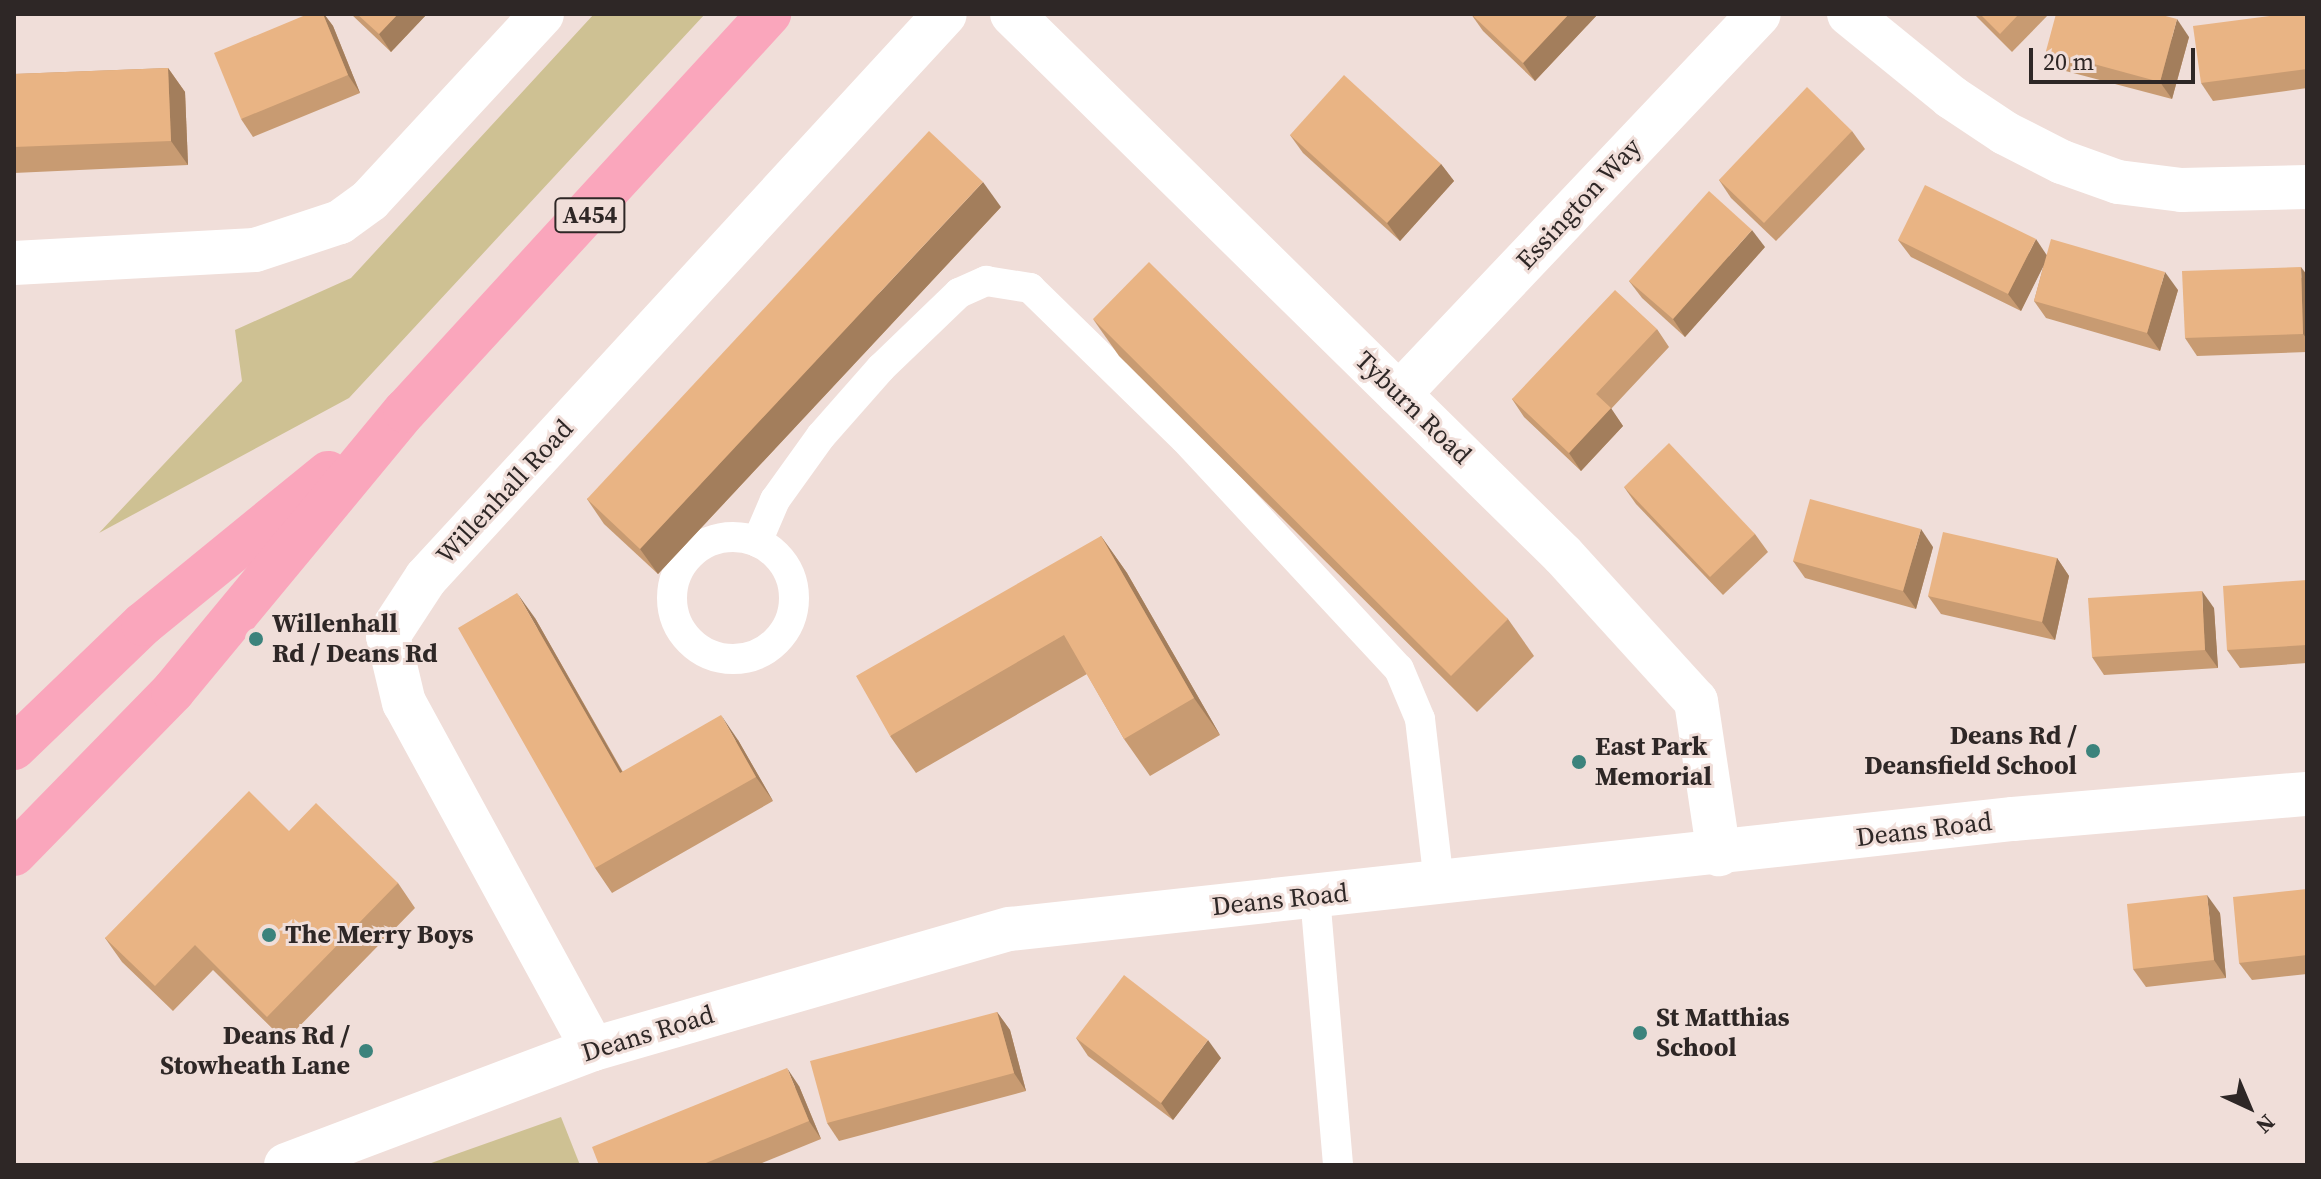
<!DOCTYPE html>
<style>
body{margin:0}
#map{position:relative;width:2321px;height:1179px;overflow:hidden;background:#f0ded9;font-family:"Source Serif 4",serif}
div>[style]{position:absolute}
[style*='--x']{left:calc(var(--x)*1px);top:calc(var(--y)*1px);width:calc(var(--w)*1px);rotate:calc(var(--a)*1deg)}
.green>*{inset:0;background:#cec193}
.lane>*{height:30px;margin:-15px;padding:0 15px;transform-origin:15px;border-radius:15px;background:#fff}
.lane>.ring{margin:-15px;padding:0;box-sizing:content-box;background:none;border:30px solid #fff;border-radius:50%}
.street>*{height:44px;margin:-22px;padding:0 22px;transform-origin:22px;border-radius:22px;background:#fff}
.secondary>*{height:44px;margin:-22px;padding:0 22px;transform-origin:22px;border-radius:22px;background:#fff}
.highway>*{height:44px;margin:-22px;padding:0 22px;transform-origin:22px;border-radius:22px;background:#faa6bc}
.wall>*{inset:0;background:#c89b72}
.shaded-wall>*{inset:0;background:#a37e5c}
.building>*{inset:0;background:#e9b484}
.dots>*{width:22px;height:22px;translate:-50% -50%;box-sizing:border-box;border:4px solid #f0ded9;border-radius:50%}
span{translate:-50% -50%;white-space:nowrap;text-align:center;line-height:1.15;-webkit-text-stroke:6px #f0ded9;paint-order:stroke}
.shield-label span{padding:2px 6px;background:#f0ded9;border:2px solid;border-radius:6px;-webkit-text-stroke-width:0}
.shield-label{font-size:24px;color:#2e2726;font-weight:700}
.street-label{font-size:26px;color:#2e2726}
.poi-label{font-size:26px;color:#2e2726;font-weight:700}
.left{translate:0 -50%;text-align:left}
.right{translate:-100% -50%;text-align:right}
.frame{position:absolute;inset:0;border:16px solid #2e2726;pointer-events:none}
.north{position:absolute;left:2209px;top:1067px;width:80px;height:80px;-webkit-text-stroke:6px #f0ded9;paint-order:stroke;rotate:136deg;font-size:22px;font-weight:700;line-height:32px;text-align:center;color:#2e2726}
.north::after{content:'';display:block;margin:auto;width:28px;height:36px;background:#2e2726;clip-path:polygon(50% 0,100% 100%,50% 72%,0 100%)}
.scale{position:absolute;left:2029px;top:48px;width:166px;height:36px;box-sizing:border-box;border:4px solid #2e2726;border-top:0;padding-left:10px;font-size:24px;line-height:28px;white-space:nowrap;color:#2e2726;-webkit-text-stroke:6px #f0ded9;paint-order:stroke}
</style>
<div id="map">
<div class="green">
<i style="clip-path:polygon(594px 14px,705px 14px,349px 398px,99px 533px,242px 381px,235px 330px,351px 278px)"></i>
<i style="clip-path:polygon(561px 1117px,580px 1165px,426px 1165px,445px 1158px)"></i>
</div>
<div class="lane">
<i class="ring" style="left:672px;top:537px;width:92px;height:92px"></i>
<i style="--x:757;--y:542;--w:46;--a:-66.8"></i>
<i style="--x:775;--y:500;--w:79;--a:-54.3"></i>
<i style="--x:821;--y:436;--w:91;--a:-48.6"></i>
<i style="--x:881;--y:368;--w:108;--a:-43.9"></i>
<i style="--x:959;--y:293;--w:30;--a:-24"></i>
<i style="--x:986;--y:281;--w:45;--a:9"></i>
<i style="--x:1030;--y:288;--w:216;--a:44.3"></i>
<i style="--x:1185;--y:439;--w:314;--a:47.1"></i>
<i style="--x:1399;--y:669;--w:54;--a:67.2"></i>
<i style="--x:1420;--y:719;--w:166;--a:83.4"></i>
<i style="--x:1315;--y:896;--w:270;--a:85.1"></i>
</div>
<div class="street">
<i style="--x:1012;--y:14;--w:772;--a:44.48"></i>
<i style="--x:1563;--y:555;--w:197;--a:47.7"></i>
<i style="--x:1696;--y:701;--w:155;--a:81.5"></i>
<i style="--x:1849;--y:14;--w:132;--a:39.1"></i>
<i style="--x:1951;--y:97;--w:65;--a:33.7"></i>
<i style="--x:2005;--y:133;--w:64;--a:27"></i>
<i style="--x:2062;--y:162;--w:59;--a:19.7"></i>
<i style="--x:2118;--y:182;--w:64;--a:7.2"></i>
<i style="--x:2181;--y:190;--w:126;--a:-1.4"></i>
<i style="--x:14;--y:263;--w:241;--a:-3.1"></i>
<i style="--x:255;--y:250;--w:89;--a:-18.2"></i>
<i style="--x:340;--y:222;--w:37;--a:-36"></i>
<i style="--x:370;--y:200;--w:253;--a:-47.2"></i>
<i style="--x:1399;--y:394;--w:523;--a:-46.55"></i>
<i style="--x:593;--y:1049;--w:394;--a:-118.6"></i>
<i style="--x:404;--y:703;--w:69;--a:-103.4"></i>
<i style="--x:388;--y:636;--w:69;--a:-56.8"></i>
<i style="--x:426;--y:578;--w:766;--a:-47.38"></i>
</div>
<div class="secondary">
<i style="--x:286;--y:1165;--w:328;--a:-20.7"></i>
<i style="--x:593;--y:1049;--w:434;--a:-16.1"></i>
<i style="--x:1010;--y:929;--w:1009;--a:-6.26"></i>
<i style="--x:2013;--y:819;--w:295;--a:-4.9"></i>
</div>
<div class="highway">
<i style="--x:14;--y:748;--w:179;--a:-43.9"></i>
<i style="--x:143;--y:624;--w:239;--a:-39.2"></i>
<i style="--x:14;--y:854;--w:228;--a:-45.7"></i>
<i style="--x:173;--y:691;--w:364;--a:-50.4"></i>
<i style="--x:405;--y:411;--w:539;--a:-47.48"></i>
</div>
<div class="wall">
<i style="clip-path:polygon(308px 14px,324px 14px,333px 26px,360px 93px,253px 137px,241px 119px)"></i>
<i style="clip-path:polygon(351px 14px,427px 14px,391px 52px)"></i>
<i style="clip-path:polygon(1471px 14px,1598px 14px,1535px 81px,1483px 31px)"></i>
<i style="clip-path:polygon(1974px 14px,2049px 14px,2012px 52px)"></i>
<i style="clip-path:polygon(2307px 14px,2307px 88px,2213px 101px,2201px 83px)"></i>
<i style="clip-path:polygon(2189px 37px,2172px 99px,2058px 69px,2046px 51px)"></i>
<i style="clip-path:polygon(168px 68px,185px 92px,188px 165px,14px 173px,14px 74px)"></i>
<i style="clip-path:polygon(1852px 131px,1865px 149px,1776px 241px,1731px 198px,1719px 180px)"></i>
<i style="clip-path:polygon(1290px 135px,1441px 164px,1454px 181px,1400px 241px,1303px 153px)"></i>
<i style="clip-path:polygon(1001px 207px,658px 574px,604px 524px,587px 499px)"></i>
<i style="clip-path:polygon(1898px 240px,2047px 255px,2178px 290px,2160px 351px,2046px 318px,2034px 301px,2044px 264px,2021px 311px,1911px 257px)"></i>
<i style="clip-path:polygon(1765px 247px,1685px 337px,1642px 298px,1629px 281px)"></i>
<i style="clip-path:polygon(2307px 275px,2307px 352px,2197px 356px,2185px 338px)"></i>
<i style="clip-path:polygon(1093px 319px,1508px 619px,1534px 656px,1477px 712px,1119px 356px)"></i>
<i style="clip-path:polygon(1657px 329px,1669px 347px,1611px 409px,1623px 426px,1581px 471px,1524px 417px,1512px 399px)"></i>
<i style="clip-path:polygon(1624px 487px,1755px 534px,1768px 552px,1723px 595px,1636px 504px)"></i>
<i style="clip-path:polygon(1101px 536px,1127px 573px,1220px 735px,1150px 776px,1124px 739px,1087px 674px,916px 773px,890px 736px)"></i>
<i style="clip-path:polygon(1933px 547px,1916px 609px,1805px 578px,1793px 561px)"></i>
<i style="clip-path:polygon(2057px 558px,2069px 576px,2055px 640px,1941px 614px,1928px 596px)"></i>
<i style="clip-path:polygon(2307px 580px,2307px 663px,2240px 668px,2227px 650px)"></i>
<i style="clip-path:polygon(2214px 608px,2218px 668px,2104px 675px,2092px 657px)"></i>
<i style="clip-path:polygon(535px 618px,623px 772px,738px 740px,773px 801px,612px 893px,595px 868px)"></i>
<i style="clip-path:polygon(289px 831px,398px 883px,415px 908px,285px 1041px,213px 970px,173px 1011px,122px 962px,105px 938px)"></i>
<i style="clip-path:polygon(2307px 889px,2307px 974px,2252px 980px,2239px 963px)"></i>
<i style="clip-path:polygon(2220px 913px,2226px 978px,2146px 987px,2133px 969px)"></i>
<i style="clip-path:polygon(997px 1012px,1010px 1030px,1026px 1091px,839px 1141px,827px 1123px)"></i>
<i style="clip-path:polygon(1076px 1038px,1221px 1058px,1173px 1120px,1088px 1056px)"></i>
<i style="clip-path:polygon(799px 1086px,821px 1139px,757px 1165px,599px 1165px)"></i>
</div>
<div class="shaded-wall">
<i style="clip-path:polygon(323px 14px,324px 14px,333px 26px,360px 93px,348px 75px)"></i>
<i style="clip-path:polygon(398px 14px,427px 14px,391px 52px,379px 34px)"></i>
<i style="clip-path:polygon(1569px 14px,1598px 14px,1535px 81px,1523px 63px)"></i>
<i style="clip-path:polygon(2177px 19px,2189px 37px,2172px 99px,2160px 82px)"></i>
<i style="clip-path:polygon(168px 68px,185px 92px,188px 165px,171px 141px)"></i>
<i style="clip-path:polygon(1441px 164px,1454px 181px,1400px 241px,1387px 223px)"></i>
<i style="clip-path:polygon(983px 182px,1001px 207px,658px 574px,640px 549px)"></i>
<i style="clip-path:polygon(1752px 230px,1765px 247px,1685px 337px,1673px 319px)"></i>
<i style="clip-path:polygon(2036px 239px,2048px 257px,2021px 311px,2008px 294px)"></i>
<i style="clip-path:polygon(2301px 267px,2307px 275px,2307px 339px,2303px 334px)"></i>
<i style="clip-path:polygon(2165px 272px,2178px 290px,2160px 351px,2147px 333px)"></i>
<i style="clip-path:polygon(1611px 408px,1623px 426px,1581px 471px,1569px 453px)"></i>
<i style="clip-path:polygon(1921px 529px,1933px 547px,1916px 609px,1903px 591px)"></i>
<i style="clip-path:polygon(1101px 536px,1127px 573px,1220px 735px,1194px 698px)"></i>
<i style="clip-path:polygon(2057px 558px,2069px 576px,2055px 640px,2042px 622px)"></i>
<i style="clip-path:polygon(2202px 591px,2214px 608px,2218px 668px,2205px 650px)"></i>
<i style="clip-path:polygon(517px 593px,535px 618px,637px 798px,620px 773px)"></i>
<i style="clip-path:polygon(721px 715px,738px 740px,773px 801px,756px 777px)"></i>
<i style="clip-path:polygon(2207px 895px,2220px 913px,2226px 978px,2214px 960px)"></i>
<i style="clip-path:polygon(997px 1012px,1010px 1030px,1026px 1091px,1014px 1073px)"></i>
<i style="clip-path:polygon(1208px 1040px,1221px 1058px,1173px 1120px,1161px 1103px)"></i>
<i style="clip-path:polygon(787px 1068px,799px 1086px,821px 1139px,809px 1121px)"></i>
</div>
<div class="building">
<i style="clip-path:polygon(308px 14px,323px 14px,348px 75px,241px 119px,214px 53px)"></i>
<i style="clip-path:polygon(357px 14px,398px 14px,379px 34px)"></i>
<i style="clip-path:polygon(1471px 14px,1569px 14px,1523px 63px)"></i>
<i style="clip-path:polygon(1980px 14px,2019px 14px,2000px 34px)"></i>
<i style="clip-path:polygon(2056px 14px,2158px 14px,2177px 19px,2160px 82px,2046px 51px)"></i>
<i style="clip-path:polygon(2285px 14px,2307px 14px,2307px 69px,2201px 83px,2193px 26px)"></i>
<i style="clip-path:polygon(168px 68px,171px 141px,14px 147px,14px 74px)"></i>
<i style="clip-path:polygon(1344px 75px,1441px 164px,1387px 223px,1290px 135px)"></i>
<i style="clip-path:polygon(1807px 87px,1852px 131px,1764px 223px,1719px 180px)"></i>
<i style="clip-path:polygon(929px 131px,983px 182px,640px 549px,587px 499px)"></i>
<i style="clip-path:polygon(1925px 185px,2036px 239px,2008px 294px,1898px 240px)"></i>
<i style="clip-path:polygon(1709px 191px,1752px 230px,1673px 319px,1629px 281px)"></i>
<i style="clip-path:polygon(2051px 239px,2165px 272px,2147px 333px,2034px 301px)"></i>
<i style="clip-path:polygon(1149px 262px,1508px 619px,1451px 676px,1093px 319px)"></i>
<i style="clip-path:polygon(2301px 267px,2303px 334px,2185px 338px,2182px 271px)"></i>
<i style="clip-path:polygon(1615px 290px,1657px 329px,1596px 394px,1611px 408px,1569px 453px,1512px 399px)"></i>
<i style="clip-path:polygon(1669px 443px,1755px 534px,1710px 577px,1624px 487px)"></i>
<i style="clip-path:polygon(1810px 499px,1921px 529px,1903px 591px,1793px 561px)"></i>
<i style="clip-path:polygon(1943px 532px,2057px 558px,2042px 622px,1928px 596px)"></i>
<i style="clip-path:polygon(1101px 536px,1194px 698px,1124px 739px,1064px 635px,890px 736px,856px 676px)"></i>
<i style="clip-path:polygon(2307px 580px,2307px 645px,2227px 650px,2223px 586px)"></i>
<i style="clip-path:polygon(2202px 591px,2205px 650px,2092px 657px,2088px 598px)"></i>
<i style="clip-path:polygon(517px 593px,620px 773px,721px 715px,756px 777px,595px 868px,458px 628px)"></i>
<i style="clip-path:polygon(249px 791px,289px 831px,316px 803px,398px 883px,267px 1017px,195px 945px,155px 986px,105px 938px)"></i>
<i style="clip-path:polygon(2307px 889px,2307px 955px,2239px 963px,2233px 897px)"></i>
<i style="clip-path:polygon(2207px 895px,2214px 960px,2133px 969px,2127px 904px)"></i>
<i style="clip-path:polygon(1124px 975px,1208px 1040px,1161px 1103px,1076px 1038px)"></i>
<i style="clip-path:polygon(997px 1012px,1014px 1073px,827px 1123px,810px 1061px)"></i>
<i style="clip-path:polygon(787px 1068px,809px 1121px,701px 1165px,599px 1165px,592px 1147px)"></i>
</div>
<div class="dots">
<i style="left:256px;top:639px;background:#3c837c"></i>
<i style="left:2093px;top:751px;background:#3c837c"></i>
<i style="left:1579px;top:762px;background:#3c837c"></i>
<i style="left:269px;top:935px;background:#3c837c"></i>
<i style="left:1640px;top:1033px;background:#3c837c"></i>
<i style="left:366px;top:1051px;background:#3c837c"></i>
</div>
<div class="shield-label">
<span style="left:590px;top:215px">A454</span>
</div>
<div class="street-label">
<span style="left:1579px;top:204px;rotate:-47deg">Essington Way</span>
<span style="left:1413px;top:408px;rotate:44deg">Tyburn Road</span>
<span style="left:505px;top:492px;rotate:-47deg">Willenhall Road</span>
<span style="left:1924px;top:830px;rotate:-7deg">Deans Road</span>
<span style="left:1280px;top:900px;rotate:-6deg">Deans Road</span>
<span style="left:648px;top:1034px;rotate:-17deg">Deans Road</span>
</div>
<div class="poi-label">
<span class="left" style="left:272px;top:639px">Willenhall<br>Rd / Deans Rd</span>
<span class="right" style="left:2077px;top:751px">Deans Rd /<br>Deansfield School</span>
<span class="left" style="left:1595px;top:762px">East Park<br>Memorial</span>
<span class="left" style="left:285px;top:935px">The Merry Boys</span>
<span class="left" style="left:1656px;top:1033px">St Matthias<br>School</span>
<span class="right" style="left:350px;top:1051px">Deans Rd /<br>Stowheath Lane</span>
</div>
<div class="frame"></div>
<div class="north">N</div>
<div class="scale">20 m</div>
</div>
